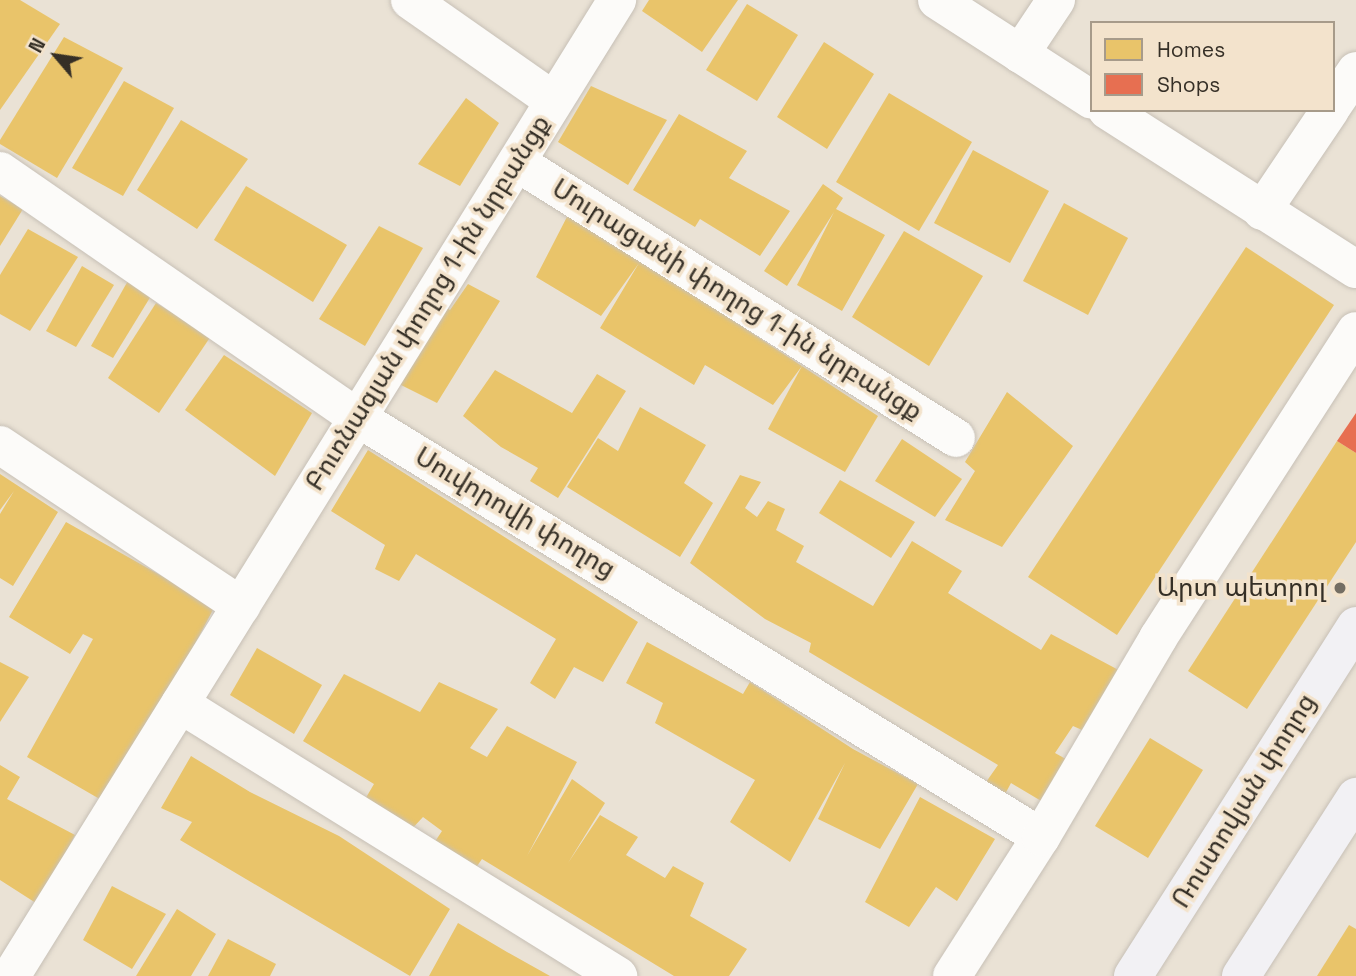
<!DOCTYPE html>
<meta charset="utf-8">
<style>
body{margin:0}
#map{position:relative;width:1356px;height:976px;overflow:hidden;background:#eae2d5;font-family:"Space Grotesk","Noto Sans Armenian",sans-serif}
div>[style]{position:absolute}
[style*='--x']{left:calc(var(--x)*1px);top:calc(var(--y)*1px);width:calc(var(--w)*1px);rotate:calc(var(--a)*1deg)}
.homes>*{inset:0;background:#e9c46a}
.shops>*{inset:0;background:#e76f51}
.roads{filter:drop-shadow(0 0 2px #c7c0b6) drop-shadow(0 0 2px #c7c0b6)}
.street>*{height:38px;margin:-19px;padding:0 19px;transform-origin:19px;border-radius:19px;background:#fcfbf9}
.primary>*{height:38px;margin:-19px;padding:0 19px;transform-origin:19px;border-radius:19px;background:#f2f1f4}
.dots>*{width:19px;height:19px;translate:-50% -50%;box-sizing:border-box;border:4px solid #f3e3cc;border-radius:50%}
span{translate:-50% -50%;white-space:nowrap;text-align:center;line-height:1.15;-webkit-text-stroke:7px #f3e3cc;paint-order:stroke}
.street-label{font-size:26px;color:#352f26}
.poi-label{font-size:26px;color:#352f26}
.right{translate:-100% -50%;text-align:right}
.legend{position:absolute;left:1090px;top:21px;width:245px;height:91px;box-sizing:border-box;background:#f3e3cc;border:2px solid #a79b8a;margin:0;padding:9px 12px;list-style:none;font-size:21px;color:#352f26}
.legend li{display:flex;align-items:center;gap:14px;height:35px}
.legend b{width:35px;border:2px solid #a79b8a}
.north{position:absolute;left:21px;top:21px;width:70px;height:70px;-webkit-text-stroke:5px #f3e3cc;paint-order:stroke;rotate:299deg;font-size:19px;font-weight:700;line-height:28px;text-align:center;color:#352f26}
.north::after{content:'';display:block;margin:auto;width:24px;height:32px;background:#352f26;clip-path:polygon(50% 0,100% 100%,50% 72%,0 100%)}
</style>
<div id="map">
<div class="homes">
<i style="clip-path:polygon(0 0,20px 0,60px 24px,0 110px)"></i>
<i style="clip-path:polygon(649px 0,738px 0,702px 52px,642px 11px)"></i>
<i style="clip-path:polygon(747px 4px,798px 35px,757px 101px,706px 70px)"></i>
<i style="clip-path:polygon(64px 37px,123px 68px,57px 178px,0 144px,0 140px)"></i>
<i style="clip-path:polygon(824px 42px,874px 74px,827px 149px,777px 117px)"></i>
<i style="clip-path:polygon(124px 81px,174px 108px,123px 196px,72px 168px)"></i>
<i style="clip-path:polygon(591px 86px,667px 120px,628px 185px,558px 142px)"></i>
<i style="clip-path:polygon(889px 93px,972px 142px,919px 231px,836px 182px)"></i>
<i style="clip-path:polygon(466px 98px,499px 123px,460px 186px,418px 164px)"></i>
<i style="clip-path:polygon(679px 114px,747px 151px,729px 178px,790px 211px,760px 256px,700px 219px,695px 227px,633px 190px)"></i>
<i style="clip-path:polygon(181px 120px,248px 159px,197px 229px,137px 190px)"></i>
<i style="clip-path:polygon(973px 150px,1049px 191px,1010px 263px,934px 223px)"></i>
<i style="clip-path:polygon(823px 184px,843px 198px,836px 209px,885px 235px,842px 311px,797px 285px,834px 212px,787px 286px,764px 271px)"></i>
<i style="clip-path:polygon(246px 186px,347px 245px,313px 302px,214px 240px)"></i>
<i style="clip-path:polygon(0 196px,23px 209px,0 246px)"></i>
<i style="clip-path:polygon(1064px 203px,1128px 238px,1088px 315px,1023px 281px)"></i>
<i style="clip-path:polygon(569px 213px,802px 366px,773px 405px,705px 365px,694px 385px,600px 328px,639px 263px,601px 316px,536px 277px)"></i>
<i style="clip-path:polygon(379px 226px,423px 248px,365px 346px,319px 319px)"></i>
<i style="clip-path:polygon(28px 229px,78px 257px,30px 331px,0 314px,0 275px)"></i>
<i style="clip-path:polygon(904px 231px,983px 276px,929px 366px,852px 317px)"></i>
<i style="clip-path:polygon(1246px 247px,1334px 305px,1117px 635px,1028px 577px)"></i>
<i style="clip-path:polygon(82px 266px,114px 285px,76px 347px,46px 331px)"></i>
<i style="clip-path:polygon(129px 279px,154px 291px,113px 358px,91px 346px)"></i>
<i style="clip-path:polygon(468px 284px,500px 301px,437px 403px,389px 379px,436px 300px,450px 310px)"></i>
<i style="clip-path:polygon(156px 303px,211px 336px,159px 413px,108px 378px)"></i>
<i style="clip-path:polygon(224px 355px,312px 413px,275px 476px,185px 410px)"></i>
<i style="clip-path:polygon(802px 366px,878px 416px,845px 472px,768px 429px)"></i>
<i style="clip-path:polygon(495px 370px,572px 413px,597px 374px,626px 391px,558px 498px,530px 481px,538px 468px,501px 447px,463px 416px)"></i>
<i style="clip-path:polygon(1007px 392px,1073px 446px,1002px 547px,945px 520px,975px 471px,965px 462px)"></i>
<i style="clip-path:polygon(640px 407px,706px 445px,684px 483px,713px 503px,680px 557px,567px 487px,598px 438px,618px 451px)"></i>
<i style="clip-path:polygon(902px 439px,962px 479px,935px 517px,875px 481px)"></i>
<i style="clip-path:polygon(1337px 441px,1356px 453px,1356px 542px,1247px 709px,1188px 671px)"></i>
<i style="clip-path:polygon(368px 450px,638px 622px,603px 682px,574px 667px,555px 699px,530px 683px,556px 639px,416px 554px,399px 581px,375px 569px,385px 545px,331px 511px)"></i>
<i style="clip-path:polygon(0 474px,58px 512px,13px 586px,0 578px,0 514px,14px 491px,0 510px)"></i>
<i style="clip-path:polygon(740px 475px,761px 482px,745px 508px,757px 517px,768px 501px,785px 509px,776px 530px,804px 546px,796px 562px,873px 606px,912px 541px,962px 571px,948px 593px,1041px 650px,1051px 634px,1126px 674px,1091px 734px,1073px 726px,1055px 753px,1073px 763px,1048px 805px,1011px 783px,1004px 796px,984px 785px,998px 765px,809px 652px,811px 643px,765px 619px,690px 563px)"></i>
<i style="clip-path:polygon(840px 480px,915px 522px,891px 558px,819px 513px)"></i>
<i style="clip-path:polygon(66px 522px,215px 606px,110px 805px,27px 757px,93px 639px,83px 634px,70px 654px,9px 617px)"></i>
<i style="clip-path:polygon(647px 642px,743px 694px,750px 682px,853px 749px,918px 784px,880px 849px,818px 819px,845px 763px,790px 862px,730px 822px,755px 780px,655px 723px,663px 703px,626px 683px)"></i>
<i style="clip-path:polygon(257px 648px,322px 685px,294px 734px,230px 695px)"></i>
<i style="clip-path:polygon(0 662px,29px 677px,0 722px)"></i>
<i style="clip-path:polygon(344px 674px,420px 712px,439px 682px,498px 709px,470px 748px,487px 757px,507px 726px,577px 762px,527px 856px,572px 779px,605px 803px,568px 863px,600px 815px,638px 837px,626px 855px,665px 878px,673px 866px,704px 883px,690px 916px,747px 949px,729px 976px,674px 976px,482px 859px,475px 869px,434px 843px,442px 831px,423px 817px,409px 832px,364px 801px,374px 784px,303px 741px)"></i>
<i style="clip-path:polygon(1150px 738px,1203px 770px,1148px 858px,1095px 826px)"></i>
<i style="clip-path:polygon(191px 756px,250px 792px,339px 836px,450px 909px,410px 976px,180px 840px,192px 822px,161px 808px)"></i>
<i style="clip-path:polygon(0 765px,20px 777px,7px 799px,75px 835px,39px 905px,0 880px)"></i>
<i style="clip-path:polygon(920px 797px,995px 839px,957px 901px,936px 887px,909px 927px,865px 902px)"></i>
<i style="clip-path:polygon(112px 886px,166px 914px,132px 969px,83px 940px)"></i>
<i style="clip-path:polygon(177px 909px,216px 934px,191px 976px,136px 976px)"></i>
<i style="clip-path:polygon(458px 923px,507px 952px,550px 976px,429px 976px)"></i>
<i style="clip-path:polygon(1349px 925px,1356px 929px,1356px 976px,1317px 976px)"></i>
<i style="clip-path:polygon(228px 939px,276px 964px,270px 976px,208px 976px)"></i>
</div>
<div class="shops">
<i style="clip-path:polygon(1356px 413px,1356px 453px,1337px 441px)"></i>
</div>
<div class="roads">
<div class="street">
<i style="--x:410;--y:0;--w:174;--a:35"></i>
<i style="--x:937;--y:0;--w:184;--a:32.8"></i>
<i style="--x:1020;--y:54;--w:65;--a:-56.3"></i>
<i style="--x:1333;--y:105;--w:41;--a:-55.9"></i>
<i style="--x:1107;--y:110;--w:295;--a:32.6"></i>
<i style="--x:518;--y:163;--w:517;--a:32.12"></i>
<i style="--x:0;--y:171;--w:435;--a:34.6"></i>
<i style="--x:358;--y:418;--w:801;--a:31.53"></i>
<i style="--x:1262;--y:211;--w:122;--a:-56"></i>
<i style="--x:0;--y:445;--w:290;--a:33.7"></i>
<i style="--x:180;--y:704;--w:516;--a:31.84"></i>
<i style="--x:11;--y:976;--w:1149;--a:-58.16"></i>
<i style="--x:952;--y:976;--w:165;--a:-57.4"></i>
<i style="--x:1041;--y:837;--w:231;--a:-59.5"></i>
<i style="--x:1158;--y:638;--w:365;--a:-57.2"></i>
</div>
<div class="primary">
<i style="--x:1133;--y:976;--w:415;--a:-57.5"></i>
<i style="--x:1241;--y:976;--w:213;--a:-57.3"></i>
</div>
</div>
<div class="dots">
<i style="left:1340px;top:588px;background:#746e63"></i>
</div>
<div class="street-label">
<span style="left:737px;top:300px;rotate:32deg">Մուրացանի փողոց 1-ին նրբանցք</span>
<span style="left:428px;top:303px;rotate:-58deg">Բուռնազյան փողոց 1-ին նրբանցք</span>
<span style="left:515px;top:513px;rotate:31deg">Սուվորովի փողոց</span>
<span style="left:1244px;top:801px;rotate:-58deg">Ռոստովյան փողոց</span>
</div>
<div class="poi-label">
<span class="right" style="left:1326px;top:588px">Արտ պետրոլ</span>
</div>
<ul class="legend">
<li><b style="height:19px;background:#e9c46a"></b>Homes</li>
<li><b style="height:19px;background:#e76f51"></b>Shops</li>
</ul>
<div class="north">N</div>
</div>
